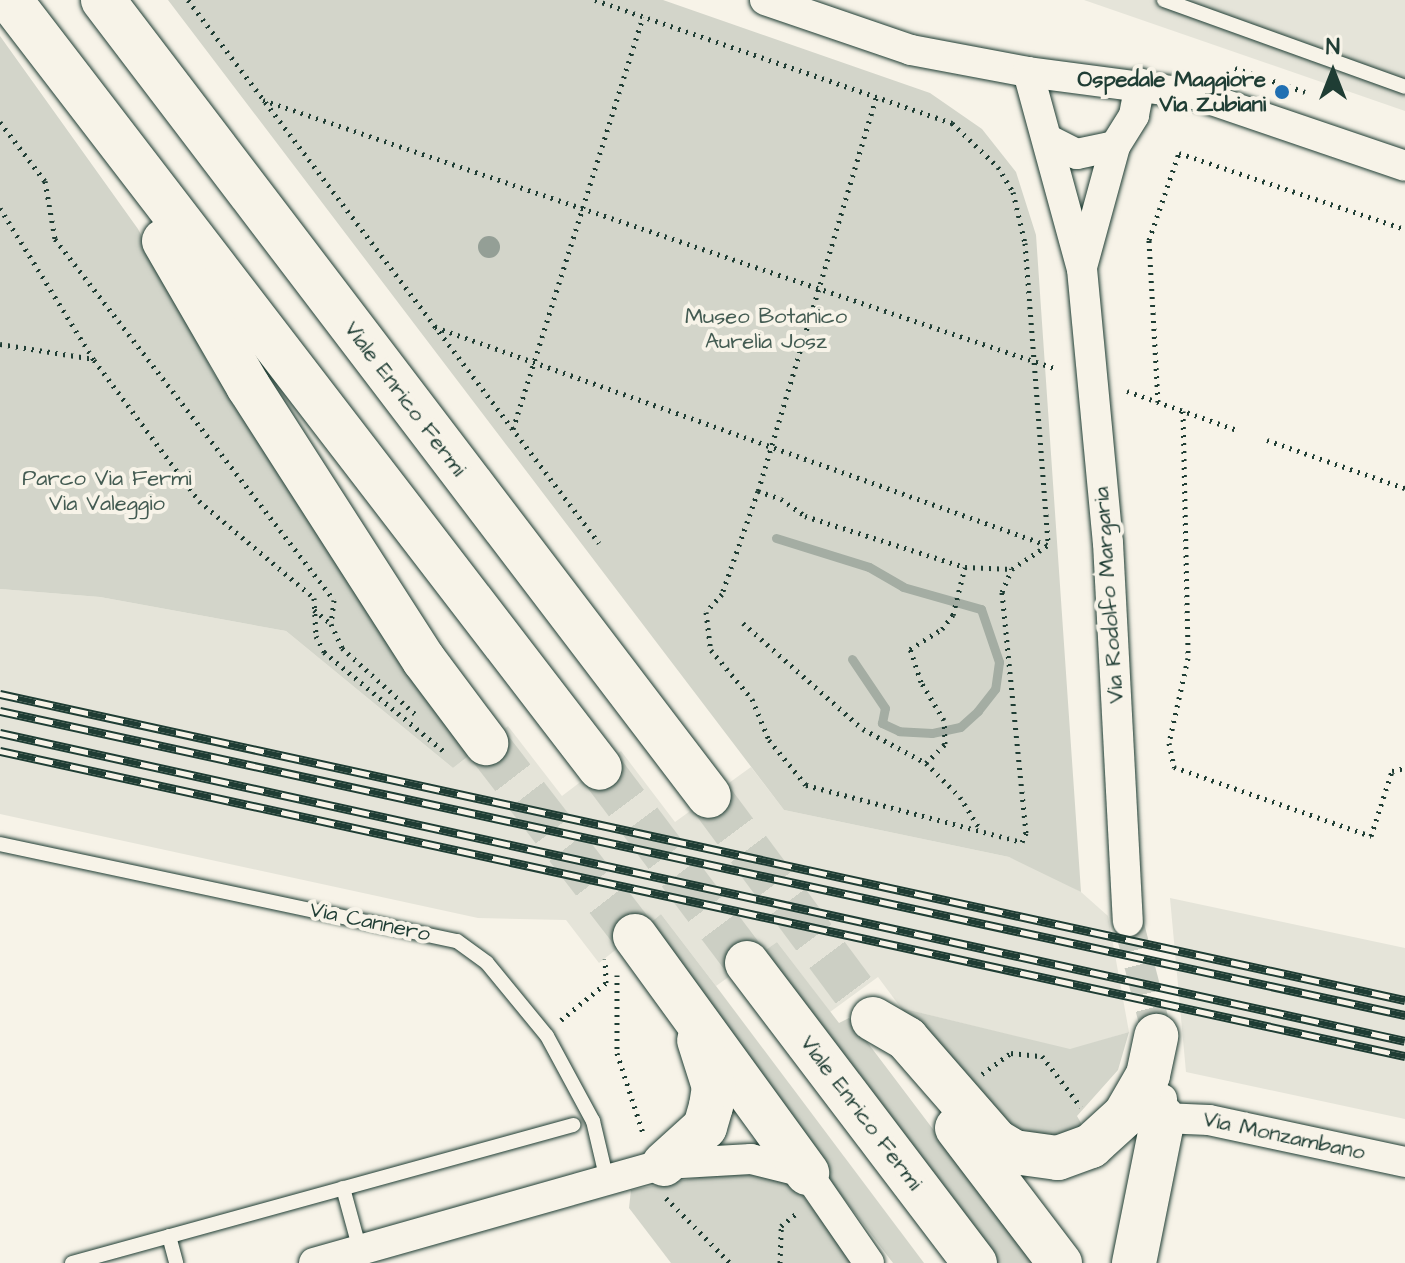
<!DOCTYPE html>
<style>
body{margin:0}
#map{position:relative;width:1405px;height:1263px;overflow:hidden;background:#f7f3e8;font-family:"Architects Daughter",sans-serif}
div>[style]{position:absolute}
[style*='--x']{left:calc(var(--x)*1px);top:calc(var(--y)*1px);width:calc(var(--w)*1px);rotate:calc(var(--a)*1deg)}
.built>*{inset:0;background:#e5e4d9}
.green>*{inset:0;background:#d3d5ca}
.stream>*{height:9px;margin:-4.5px;padding:0 4.5px;transform-origin:4.5px;border-radius:4.5px;background:#a4ada3}
.street-tunnel>*{height:30px;margin-top:-15px;transform-origin:0;background:repeating-linear-gradient(90deg,#cccfc4 0 30px,transparent 0 45px)}
.primary-tunnel>*{height:44px;margin-top:-22px;transform-origin:0;background:repeating-linear-gradient(90deg,#cccfc4 0 44px,transparent 0 66px)}
.path>*{height:5px;margin-top:-2.5px;transform-origin:0;background:repeating-linear-gradient(90deg,#1f3d34 0 2px,transparent 0 8px)}
.roads{filter:drop-shadow(0 0 2px #1f3d34) drop-shadow(0 0 2px #1f3d34)}
.lane>*{height:14px;margin:-7px;padding:0 7px;transform-origin:7px;border-radius:7px;background:#f7f3e8}
.street>*{height:30px;margin:-15px;padding:0 15px;transform-origin:15px;border-radius:15px;background:#f7f3e8}
.primary>*{height:44px;margin:-22px;padding:0 22px;transform-origin:22px;border-radius:22px;background:#f7f3e8}
.rail>*{height:9px;margin-top:-4.5px;transform-origin:0;background:repeating-linear-gradient(90deg,#f7f3e8 0 18px,#1f3d34 0 36px);box-sizing:border-box;border-block:2px solid #1f3d34}
.trees>*{width:22px;height:22px;margin:-11px;border-radius:50%;background:#949f96}
.dots>*{width:22px;height:22px;translate:-50% -50%;box-sizing:border-box;border:4px solid #f7f3e8;border-radius:50%}
span{translate:-50% -50%;white-space:nowrap;text-align:center;line-height:1.15;-webkit-text-stroke:8px #f7f3e8;paint-order:stroke}
.poi-label{font-size:22px;color:#1f3d34;font-weight:700}
.right{translate:-100% -50%;text-align:right}
.park-label{font-size:22px;color:#435b52}
.street-label{font-size:22px;color:#1f3d34}
.north{position:absolute;left:1293px;top:32px;width:80px;height:80px;-webkit-text-stroke:6px #f7f3e8;paint-order:stroke;rotate:0deg;font-size:22px;font-weight:700;line-height:32px;text-align:center;color:#1f3d34}
.north::after{content:'';display:block;margin:auto;width:28px;height:36px;background:#1f3d34;clip-path:polygon(50% 0,100% 100%,50% 72%,0 100%)}
</style>
<div id="map">
<div class="built">
<i style="clip-path:polygon(1084px 0,1405px 0,1405px 111px)"></i>
<i style="clip-path:polygon(0 589px,100px 597px,286px 631px,453px 768px,508px 726px,562px 796px,621px 751px,675px 822px,751px 767px,784px 810px,1009px 857px,1038px 868px,1081px 892px,1108px 916px,1129px 1032px,1070px 1050px,901px 1008px,878px 977px,830px 1012px,777px 942px,716px 986px,661px 914px,599px 963px,566px 920px,478px 918px,0 814px)"></i>
<i style="clip-path:polygon(1170px 898px,1405px 948px,1405px 1119px,1186px 1072px)"></i>
</div>
<div class="green">
<i style="clip-path:polygon(168px 0,663px 0,930px 93px,982px 129px,1016px 172px,1036px 235px,1081px 892px,1009px 857px,784px 810px)"></i>
<i style="clip-path:polygon(0 36px,138px 229px,213px 372px,475px 751px,453px 768px,286px 631px,100px 597px,0 589px)"></i>
<i style="clip-path:polygon(661px 914px,716px 986px,924px 1263px,893px 1263px,640px 931px)"></i>
<i style="clip-path:polygon(777px 942px,839px 1023px,849px 1018px,1034px 1263px,995px 1263px,760px 954px)"></i>
<i style="clip-path:polygon(901px 1008px,1070px 1049px,1129px 1032px,1118px 1070px,1077px 1116px,1085px 1130px,1037px 1141px,981px 1112px)"></i>
<i style="clip-path:polygon(732px 1171px,773px 1175px,795px 1185px,854px 1263px,671px 1263px,629px 1208px,631px 1190px)"></i>
</div>
<div class="stream">
<i style="--x:776;--y:538;--w:97;--a:17.3"></i>
<i style="--x:869;--y:567;--w:39;--a:30"></i>
<i style="--x:903;--y:587;--w:81;--a:15.8"></i>
<i style="--x:981;--y:609;--w:56;--a:71.2"></i>
<i style="--x:999;--y:662;--w:27;--a:98"></i>
<i style="--x:995;--y:689;--w:28;--a:128"></i>
<i style="--x:978;--y:711;--w:24;--a:138"></i>
<i style="--x:960;--y:727;--w:29;--a:168"></i>
<i style="--x:932;--y:733;--w:33;--a:-177"></i>
<i style="--x:899;--y:731;--w:19;--a:-155"></i>
<i style="--x:882;--y:723;--w:15;--a:-79"></i>
<i style="--x:885;--y:708;--w:59;--a:-124"></i>
</div>
<div class="street-tunnel">
<i style="--x:1128;--y:921;--w:104;--a:75.6"></i>
</div>
<div class="primary-tunnel">
<i style="--x:486;--y:743;--w:244;--a:52.3"></i>
<i style="--x:600;--y:768;--w:244;--a:53"></i>
<i style="--x:709;--y:796;--w:248;--a:53.4"></i>
</div>
<div class="path">
<i style="--x:188;--y:0;--w:681;--a:52.88"></i>
<i style="--x:595;--y:0;--w:378;--a:19"></i>
<i style="--x:952;--y:123;--w:64;--a:43.7"></i>
<i style="--x:998;--y:167;--w:29;--a:59"></i>
<i style="--x:1013;--y:192;--w:52;--a:76.8"></i>
<i style="--x:1025;--y:243;--w:303;--a:85.6"></i>
<i style="--x:1235;--y:68;--w:74;--a:18.9"></i>
<i style="--x:876;--y:98;--w:410;--a:106.7"></i>
<i style="--x:758;--y:491;--w:109;--a:109.3"></i>
<i style="--x:722;--y:594;--w:24;--a:132"></i>
<i style="--x:706;--y:612;--w:38;--a:83"></i>
<i style="--x:711;--y:650;--w:64;--a:50.1"></i>
<i style="--x:752;--y:699;--w:44;--a:67.5"></i>
<i style="--x:769;--y:740;--w:58;--a:50.6"></i>
<i style="--x:806;--y:785;--w:223;--a:14.8"></i>
<i style="--x:1022;--y:842;--w:10;--a:-66"></i>
<i style="--x:1026;--y:833;--w:242;--a:-95.7"></i>
<i style="--x:1002;--y:592;--w:25;--a:-67"></i>
<i style="--x:1012;--y:569;--w:43;--a:-33.7"></i>
<i style="--x:263;--y:100;--w:835;--a:18.72"></i>
<i style="--x:0;--y:122;--w:74;--a:52.7"></i>
<i style="--x:45;--y:181;--w:59;--a:80.2"></i>
<i style="--x:55;--y:239;--w:456;--a:52.3"></i>
<i style="--x:334;--y:600;--w:24;--a:97"></i>
<i style="--x:331;--y:624;--w:26;--a:65"></i>
<i style="--x:342;--y:648;--w:98;--a:42.1"></i>
<i style="--x:0;--y:208;--w:179;--a:58.3"></i>
<i style="--x:94;--y:360;--w:176;--a:53.3"></i>
<i style="--x:199;--y:501;--w:150;--a:40.1"></i>
<i style="--x:314;--y:598;--w:38;--a:87"></i>
<i style="--x:316;--y:636;--w:18;--a:63"></i>
<i style="--x:324;--y:652;--w:158;--a:39.6"></i>
<i style="--x:435;--y:327;--w:650;--a:19.61"></i>
<i style="--x:0;--y:344;--w:95;--a:9.1"></i>
<i style="--x:1127;--y:391;--w:117;--a:19.5"></i>
<i style="--x:1158;--y:402;--w:162;--a:-93.2"></i>
<i style="--x:1149;--y:240;--w:92;--a:-71"></i>
<i style="--x:1179;--y:153;--w:238;--a:18.6"></i>
<i style="--x:1183;--y:411;--w:247;--a:88.8"></i>
<i style="--x:1188;--y:658;--w:87;--a:102.6"></i>
<i style="--x:1169;--y:743;--w:25;--a:78"></i>
<i style="--x:1174;--y:767;--w:209;--a:19.3"></i>
<i style="--x:1371;--y:836;--w:68;--a:-72.1"></i>
<i style="--x:1392;--y:771;--w:13;--a:-13"></i>
<i style="--x:513;--y:429;--w:432;--a:-72.5"></i>
<i style="--x:1267;--y:440;--w:146;--a:19.2"></i>
<i style="--x:758;--y:491;--w:24;--a:19"></i>
<i style="--x:781;--y:499;--w:29;--a:35"></i>
<i style="--x:805;--y:516;--w:168;--a:17.7"></i>
<i style="--x:314;--y:610;--w:22;--a:39"></i>
<i style="--x:743;--y:623;--w:160;--a:41.5"></i>
<i style="--x:863;--y:729;--w:72;--a:28.4"></i>
<i style="--x:926;--y:763;--w:48;--a:45"></i>
<i style="--x:960;--y:797;--w:39;--a:58"></i>
<i style="--x:926;--y:763;--w:27;--a:-45"></i>
<i style="--x:945;--y:744;--w:24;--a:-92"></i>
<i style="--x:944;--y:720;--w:44;--a:-121.2"></i>
<i style="--x:921;--y:682;--w:35;--a:-108"></i>
<i style="--x:910;--y:649;--w:38;--a:-32"></i>
<i style="--x:942;--y:629;--w:18;--a:-52"></i>
<i style="--x:953;--y:615;--w:49;--a:-76"></i>
<i style="--x:965;--y:567;--w:47;--a:2.4"></i>
<i style="--x:617;--y:975;--w:78;--a:90"></i>
<i style="--x:617;--y:1053;--w:87;--a:72"></i>
<i style="--x:561;--y:1020;--w:58;--a:-39.4"></i>
<i style="--x:606;--y:983;--w:24;--a:-92"></i>
<i style="--x:982;--y:1074;--w:36;--a:-36"></i>
<i style="--x:1011;--y:1053;--w:31;--a:6"></i>
<i style="--x:1042;--y:1056;--w:64;--a:52.6"></i>
<i style="--x:666;--y:1198;--w:91;--a:45.4"></i>
<i style="--x:780;--y:1263;--w:37;--a:-88"></i>
<i style="--x:781;--y:1226;--w:22;--a:-39"></i>
</div>
<div class="roads">
<div class="lane">
<i style="--x:1164;--y:0;--w:256;--a:19.8"></i>
<i style="--x:0;--y:844;--w:467;--a:12"></i>
<i style="--x:457;--y:941;--w:37;--a:36"></i>
<i style="--x:487;--y:963;--w:94;--a:50.6"></i>
<i style="--x:547;--y:1036;--w:97;--a:61.6"></i>
<i style="--x:593;--y:1121;--w:61;--a:76.7"></i>
<i style="--x:343;--y:1188;--w:64;--a:74.7"></i>
<i style="--x:169;--y:1236;--w:28;--a:75"></i>
<i style="--x:72;--y:1263;--w:520;--a:-15.4"></i>
</div>
<div class="street">
<i style="--x:765;--y:0;--w:154;--a:18.9"></i>
<i style="--x:911;--y:50;--w:119;--a:10.6"></i>
<i style="--x:1028;--y:72;--w:167;--a:7.5"></i>
<i style="--x:1194;--y:94;--w:223;--a:18.8"></i>
<i style="--x:1028;--y:72;--w:204;--a:74.7"></i>
<i style="--x:1082;--y:269;--w:275;--a:84.6"></i>
<i style="--x:1108;--y:543;--w:379;--a:87"></i>
<i style="--x:1049;--y:140;--w:31;--a:27"></i>
<i style="--x:1077;--y:154;--w:39;--a:-12"></i>
<i style="--x:1082;--y:267;--w:125;--a:-74.7"></i>
<i style="--x:1115;--y:146;--w:36;--a:-58"></i>
<i style="--x:1134;--y:115;--w:32;--a:-79"></i>
<i style="--x:1162;--y:1099;--w:19;--a:87"></i>
<i style="--x:1163;--y:1118;--w:46;--a:2.5"></i>
<i style="--x:1209;--y:1120;--w:200;--a:12.1"></i>
<i style="--x:314;--y:1263;--w:364;--a:-15.8"></i>
<i style="--x:664;--y:1164;--w:87;--a:-3.3"></i>
<i style="--x:751;--y:1159;--w:58;--a:14"></i>
<i style="--x:807;--y:1173;--w:109;--a:55.4"></i>
</div>
<div class="primary">
<i style="--x:10;--y:0;--w:968;--a:52.47"></i>
<i style="--x:103;--y:0;--w:1000;--a:52.72"></i>
<i style="--x:164;--y:241;--w:168;--a:59.9"></i>
<i style="--x:248;--y:386;--w:326;--a:57.3"></i>
<i style="--x:424;--y:660;--w:104;--a:53.2"></i>
<i style="--x:635;--y:936;--w:293;--a:54"></i>
<i style="--x:747;--y:963;--w:377;--a:52.8"></i>
<i style="--x:873;--y:1019;--w:39;--a:30"></i>
<i style="--x:907;--y:1039;--w:135;--a:48.9"></i>
<i style="--x:996;--y:1141;--w:21;--a:31"></i>
<i style="--x:1014;--y:1152;--w:44;--a:7.8"></i>
<i style="--x:1058;--y:1158;--w:35;--a:-20"></i>
<i style="--x:1091;--y:1146;--w:46;--a:-42.4"></i>
<i style="--x:1125;--y:1115;--w:46;--a:-60.1"></i>
<i style="--x:1148;--y:1075;--w:40;--a:-78"></i>
<i style="--x:957;--y:1128;--w:170;--a:52.7"></i>
<i style="--x:664;--y:1164;--w:55;--a:-42.1"></i>
<i style="--x:705;--y:1127;--w:22;--a:-74"></i>
<i style="--x:711;--y:1106;--w:19;--a:-81"></i>
<i style="--x:714;--y:1087;--w:49;--a:-107.7"></i>
<i style="--x:1134;--y:1263;--w:148;--a:-78.7"></i>
</div>
</div>
<div class="rail">
<i style="--x:0;--y:694;--w:1438;--a:12.29"></i>
<i style="--x:0;--y:711;--w:1438;--a:12.21"></i>
<i style="--x:0;--y:733;--w:1438;--a:12.36"></i>
<i style="--x:0;--y:751;--w:1438;--a:12.25"></i>
</div>
<div class="trees">
<i style="left:489px;top:247px"></i>
</div>
<div class="dots">
<i style="left:1282px;top:92px;background:#1f6fb2"></i>
</div>
<div class="poi-label">
<span class="right" style="left:1266px;top:92px">Ospedale Maggiore<br>Via Zubiani</span>
</div>
<div class="park-label">
<span style="left:766px;top:329px">Museo Botanico<br>Aurelia Josz</span>
<span style="left:107px;top:491px">Parco Via Fermi<br>Via Valeggio</span>
</div>
<div class="street-label">
<span style="left:405px;top:399px;rotate:53deg">Viale Enrico Fermi</span>
<span style="left:1109px;top:595px;rotate:-94deg">Via Rodolfo Margaria</span>
<span style="left:370px;top:922px;rotate:12deg">Via Cannero</span>
<span style="left:861px;top:1113px;rotate:53deg">Viale Enrico Fermi</span>
<span style="left:1284px;top:1136px;rotate:12deg">Via Monzambano</span>
</div>
<div class="north">N</div>
</div>
